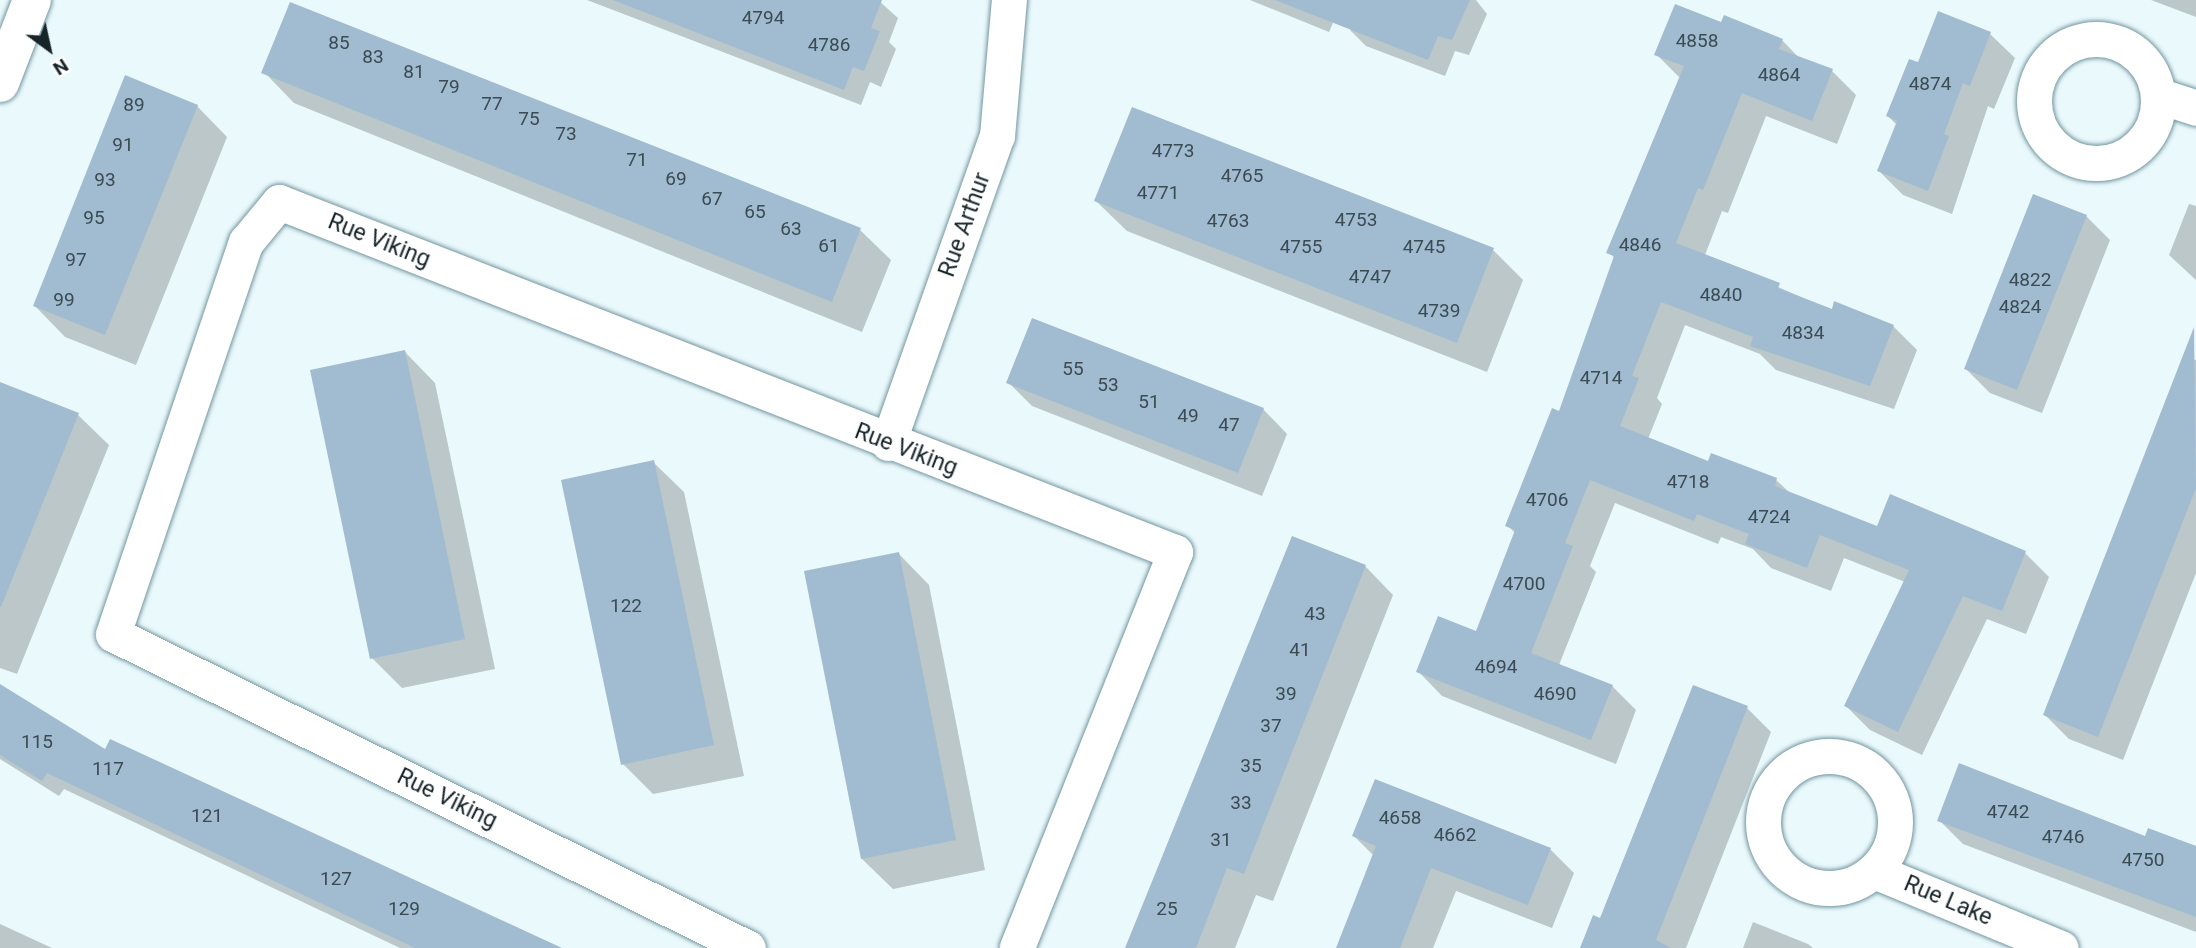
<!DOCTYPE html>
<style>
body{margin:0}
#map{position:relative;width:2196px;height:948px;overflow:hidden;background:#eaf9fc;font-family:Roboto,sans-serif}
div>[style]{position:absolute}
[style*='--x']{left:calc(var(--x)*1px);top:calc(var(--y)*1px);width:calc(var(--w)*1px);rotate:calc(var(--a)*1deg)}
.shadow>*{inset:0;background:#0003}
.building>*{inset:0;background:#a1bcd0}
.roads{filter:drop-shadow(0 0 2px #7396a0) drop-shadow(0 0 2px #7396a0)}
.minor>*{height:35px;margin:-17.5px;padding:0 17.5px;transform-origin:17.5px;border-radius:17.5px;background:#fff}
.minor>.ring{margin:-17.5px;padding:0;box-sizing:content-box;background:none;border:35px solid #fff;border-radius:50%}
.tertiary>*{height:38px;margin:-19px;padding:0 19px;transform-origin:19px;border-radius:19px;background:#fff}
span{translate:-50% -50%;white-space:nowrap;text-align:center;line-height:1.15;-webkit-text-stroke:6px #fff;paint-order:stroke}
.number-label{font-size:19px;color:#3a4b53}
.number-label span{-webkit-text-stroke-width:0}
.street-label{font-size:23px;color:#172529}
.north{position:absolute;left:14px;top:14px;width:70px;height:70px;-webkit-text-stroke:5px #fff;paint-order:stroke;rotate:147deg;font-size:19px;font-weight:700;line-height:28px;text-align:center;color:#172529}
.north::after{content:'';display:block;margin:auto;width:24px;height:32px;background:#172529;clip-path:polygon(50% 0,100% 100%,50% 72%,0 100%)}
</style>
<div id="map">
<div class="shadow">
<i style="clip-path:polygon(587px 0,878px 0,898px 18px,889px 42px,896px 49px,881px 87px,870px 82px,861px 105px)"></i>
<i style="clip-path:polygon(1250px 0,1343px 0,1329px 32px)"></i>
<i style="clip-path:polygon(1368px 0,1476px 0,1487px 14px,1469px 55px,1455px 51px,1445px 76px,1366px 46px,1350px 30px)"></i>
<i style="clip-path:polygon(2151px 0,2196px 0,2196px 17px)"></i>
<i style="clip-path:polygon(291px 4px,860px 230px,891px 260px,862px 332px,294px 103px,264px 72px)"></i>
<i style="clip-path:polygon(1722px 24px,1782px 40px,1800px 59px,1832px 71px,1856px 95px,1837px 144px,1766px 116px,1728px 213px,1722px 211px,1705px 255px,1833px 311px,1893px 326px,1917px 350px,1894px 409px,1776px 370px,1760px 354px,1685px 325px,1657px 398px,1662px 404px,1648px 439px,1709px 463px,1776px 480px,1790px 493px,1878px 528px,2025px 553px,2049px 577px,2026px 634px,1987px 619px,1922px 755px,1870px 730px,1846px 706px,1905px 582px,1844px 558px,1831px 591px,1771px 568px,1753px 549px,1721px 537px,1718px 544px,1615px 503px,1590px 566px,1596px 572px,1559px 665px,1612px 686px,1636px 710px,1616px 764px,1442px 696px,1418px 671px,1477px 633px,1516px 534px,1508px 526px,1560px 413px,1615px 258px,1608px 252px,1681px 79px,1656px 54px)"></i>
<i style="clip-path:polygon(1990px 34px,2015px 58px,1994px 109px,1988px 106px,1952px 214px,1903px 195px,1879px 171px,1897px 125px,1888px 116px,1919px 65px)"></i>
<i style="clip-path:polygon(197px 106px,227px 137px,136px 365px,65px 337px,35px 306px)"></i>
<i style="clip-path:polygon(1096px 201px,1493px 250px,1523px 280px,1487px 372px,1127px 231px)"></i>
<i style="clip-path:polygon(2189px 204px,2196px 206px,2196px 280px,2169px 255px)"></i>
<i style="clip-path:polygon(2086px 216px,2110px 240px,2042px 413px,1990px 393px,1966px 369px)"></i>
<i style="clip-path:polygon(405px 352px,435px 383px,495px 669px,402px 688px,372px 658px)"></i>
<i style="clip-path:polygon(2185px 356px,2196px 360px,2196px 573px,2123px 760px,2069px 739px,2045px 715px)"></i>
<i style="clip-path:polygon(1008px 382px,1263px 409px,1287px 434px,1262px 496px,1032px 406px)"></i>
<i style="clip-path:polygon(0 396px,78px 415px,109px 445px,17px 674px,0 668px)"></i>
<i style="clip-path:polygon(653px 462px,684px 492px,744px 776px,653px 794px,623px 764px)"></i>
<i style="clip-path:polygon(899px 554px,929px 585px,985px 870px,893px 889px,862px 859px)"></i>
<i style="clip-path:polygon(1365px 566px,1393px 595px,1273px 901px,1256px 895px,1235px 948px,1127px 948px)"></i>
<i style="clip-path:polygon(1747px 708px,1771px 732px,1686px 948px,1582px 948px)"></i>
<i style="clip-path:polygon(0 719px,106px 751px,551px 948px,400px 948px,64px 789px,59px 796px,0 759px)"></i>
<i style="clip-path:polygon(1939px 820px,2146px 838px,2196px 848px,2196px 932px,1963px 844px)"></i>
<i style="clip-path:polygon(1354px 836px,1550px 849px,1574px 873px,1552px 928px,1456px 891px,1433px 948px,1337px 948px,1374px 856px)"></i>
<i style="clip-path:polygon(1753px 922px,1808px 944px,1813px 948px,1743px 948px)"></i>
<i style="clip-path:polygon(0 924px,52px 948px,0 948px)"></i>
</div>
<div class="building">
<i style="clip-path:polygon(613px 0,882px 0,871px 28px,880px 31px,864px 71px,853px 67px,844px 90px)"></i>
<i style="clip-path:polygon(1275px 0,1470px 0,1452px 40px,1438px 36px,1428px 60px)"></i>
<i style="clip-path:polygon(290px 2px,861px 228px,832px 302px,261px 73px)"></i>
<i style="clip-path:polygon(1675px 4px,1721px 22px,1724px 15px,1783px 39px,1779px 49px,1833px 69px,1812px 121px,1742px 93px,1703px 190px,1698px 188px,1676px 243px,1780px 283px,1778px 288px,1832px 309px,1834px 301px,1894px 325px,1870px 386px,1750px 346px,1753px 337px,1661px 302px,1632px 376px,1639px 378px,1620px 426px,1708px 461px,1711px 453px,1777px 478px,1775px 486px,1877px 526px,1890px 494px,2026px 551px,2002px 611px,1963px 596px,1898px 732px,1844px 706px,1909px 570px,1820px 535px,1807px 568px,1745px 544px,1749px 534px,1697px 514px,1694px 521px,1590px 480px,1565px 543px,1573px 546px,1531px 653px,1613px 685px,1591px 740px,1416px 672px,1438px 616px,1476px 631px,1515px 530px,1505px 526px,1552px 408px,1559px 411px,1614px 256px,1606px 253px,1684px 66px,1654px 55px)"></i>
<i style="clip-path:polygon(1938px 11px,1991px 32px,1970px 86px,1963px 83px,1944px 134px,1949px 136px,1928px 191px,1877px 171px,1897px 121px,1886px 116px,1909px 59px,1918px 62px)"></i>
<i style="clip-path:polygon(125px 75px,198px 105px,105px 335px,33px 306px)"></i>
<i style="clip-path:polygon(1132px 107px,1494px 248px,1457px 343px,1094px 201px)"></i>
<i style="clip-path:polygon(2033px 194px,2087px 215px,2017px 390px,1964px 369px)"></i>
<i style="clip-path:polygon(1032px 318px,1264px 408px,1238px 473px,1006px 383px)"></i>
<i style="clip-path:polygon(2194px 327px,2196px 488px,2098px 737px,2043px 715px)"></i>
<i style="clip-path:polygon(405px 350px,465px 639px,370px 659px,310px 370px)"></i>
<i style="clip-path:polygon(0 382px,79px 413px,1px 607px,0 606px)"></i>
<i style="clip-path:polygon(654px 460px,714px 745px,621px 765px,561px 480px)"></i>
<i style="clip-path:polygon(1292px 536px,1366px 565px,1244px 874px,1227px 868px,1196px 948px,1125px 948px)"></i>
<i style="clip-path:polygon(899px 552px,956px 840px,861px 859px,804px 571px)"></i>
<i style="clip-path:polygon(0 684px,105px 749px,110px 739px,562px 948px,415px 948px,47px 773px,42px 781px,0 755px)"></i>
<i style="clip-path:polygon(1693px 685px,1748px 706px,1656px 940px,1671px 948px,1580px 948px,1593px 915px,1600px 918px)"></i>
<i style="clip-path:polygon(1959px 763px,2145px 836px,2148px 828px,2196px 846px,2196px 917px,1937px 821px)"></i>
<i style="clip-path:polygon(1375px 779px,1551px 848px,1528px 905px,1431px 868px,1400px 948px,1336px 948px,1376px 846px,1352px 836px)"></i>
</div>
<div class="roads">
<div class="minor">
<i class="ring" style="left:2034px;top:39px;width:89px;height:89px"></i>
<i style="--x:2160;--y:96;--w:38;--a:18"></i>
<i style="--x:888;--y:443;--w:326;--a:-70.5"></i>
<i style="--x:997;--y:136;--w:137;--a:-85"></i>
<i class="ring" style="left:1763px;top:756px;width:97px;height:97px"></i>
<i style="--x:1874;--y:871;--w:202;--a:22.4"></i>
<i style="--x:748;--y:948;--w:708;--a:-153.69"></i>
<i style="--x:113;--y:634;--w:414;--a:-71.3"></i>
<i style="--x:246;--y:242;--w:52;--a:-50.5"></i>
<i style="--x:279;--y:202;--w:962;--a:21.34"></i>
<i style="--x:1175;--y:552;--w:426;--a:111.8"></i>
</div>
<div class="tertiary">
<i style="--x:0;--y:83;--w:89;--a:-68.9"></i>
</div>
</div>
<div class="number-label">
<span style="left:763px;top:18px">4794</span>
<span style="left:1697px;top:41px">4858</span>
<span style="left:339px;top:43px">85</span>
<span style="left:829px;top:45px">4786</span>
<span style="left:373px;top:57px">83</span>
<span style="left:414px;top:72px">81</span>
<span style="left:1779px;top:75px">4864</span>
<span style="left:1930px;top:84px">4874</span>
<span style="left:449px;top:87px">79</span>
<span style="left:492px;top:104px">77</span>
<span style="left:134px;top:105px">89</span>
<span style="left:529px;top:119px">75</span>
<span style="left:566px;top:134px">73</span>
<span style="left:123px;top:145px">91</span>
<span style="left:1173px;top:151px">4773</span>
<span style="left:637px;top:160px">71</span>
<span style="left:1242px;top:176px">4765</span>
<span style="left:676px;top:179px">69</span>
<span style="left:105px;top:180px">93</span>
<span style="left:1158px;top:193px">4771</span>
<span style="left:712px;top:199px">67</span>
<span style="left:755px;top:212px">65</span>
<span style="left:94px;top:218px">95</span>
<span style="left:1356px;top:220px">4753</span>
<span style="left:1228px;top:221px">4763</span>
<span style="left:791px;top:229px">63</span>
<span style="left:1640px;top:245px">4846</span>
<span style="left:829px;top:246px">61</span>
<span style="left:1301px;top:247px">4755</span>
<span style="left:1424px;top:247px">4745</span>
<span style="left:76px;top:260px">97</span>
<span style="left:1370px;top:277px">4747</span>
<span style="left:2030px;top:280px">4822</span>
<span style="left:1721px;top:295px">4840</span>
<span style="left:64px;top:300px">99</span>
<span style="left:2020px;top:307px">4824</span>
<span style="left:1439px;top:311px">4739</span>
<span style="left:1803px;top:333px">4834</span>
<span style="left:1073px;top:369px">55</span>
<span style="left:1601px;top:378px">4714</span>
<span style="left:1108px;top:385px">53</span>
<span style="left:1149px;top:402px">51</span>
<span style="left:1188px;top:416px">49</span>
<span style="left:1229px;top:425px">47</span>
<span style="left:1688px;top:482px">4718</span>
<span style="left:1547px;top:500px">4706</span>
<span style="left:1769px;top:517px">4724</span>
<span style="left:1524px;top:584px">4700</span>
<span style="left:626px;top:606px">122</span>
<span style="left:1315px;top:614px">43</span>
<span style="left:1300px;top:650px">41</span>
<span style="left:1496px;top:667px">4694</span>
<span style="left:1286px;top:694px">39</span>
<span style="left:1555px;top:694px">4690</span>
<span style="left:1271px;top:726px">37</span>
<span style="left:37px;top:742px">115</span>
<span style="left:1251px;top:766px">35</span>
<span style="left:108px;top:769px">117</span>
<span style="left:1241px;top:803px">33</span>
<span style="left:2008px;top:812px">4742</span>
<span style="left:207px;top:816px">121</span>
<span style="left:1400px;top:818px">4658</span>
<span style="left:1455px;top:835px">4662</span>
<span style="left:2063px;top:837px">4746</span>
<span style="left:1221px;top:840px">31</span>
<span style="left:2143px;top:860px">4750</span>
<span style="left:336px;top:879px">127</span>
<span style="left:404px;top:909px">129</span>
<span style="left:1167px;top:909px">25</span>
</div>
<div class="street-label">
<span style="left:965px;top:225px;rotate:-70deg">Rue Arthur</span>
<span style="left:379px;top:241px;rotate:22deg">Rue Viking</span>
<span style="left:906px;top:450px;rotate:21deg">Rue Viking</span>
<span style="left:447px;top:799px;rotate:26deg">Rue Viking</span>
<span style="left:1948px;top:901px;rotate:23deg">Rue Lake</span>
</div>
<div class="north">N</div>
</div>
